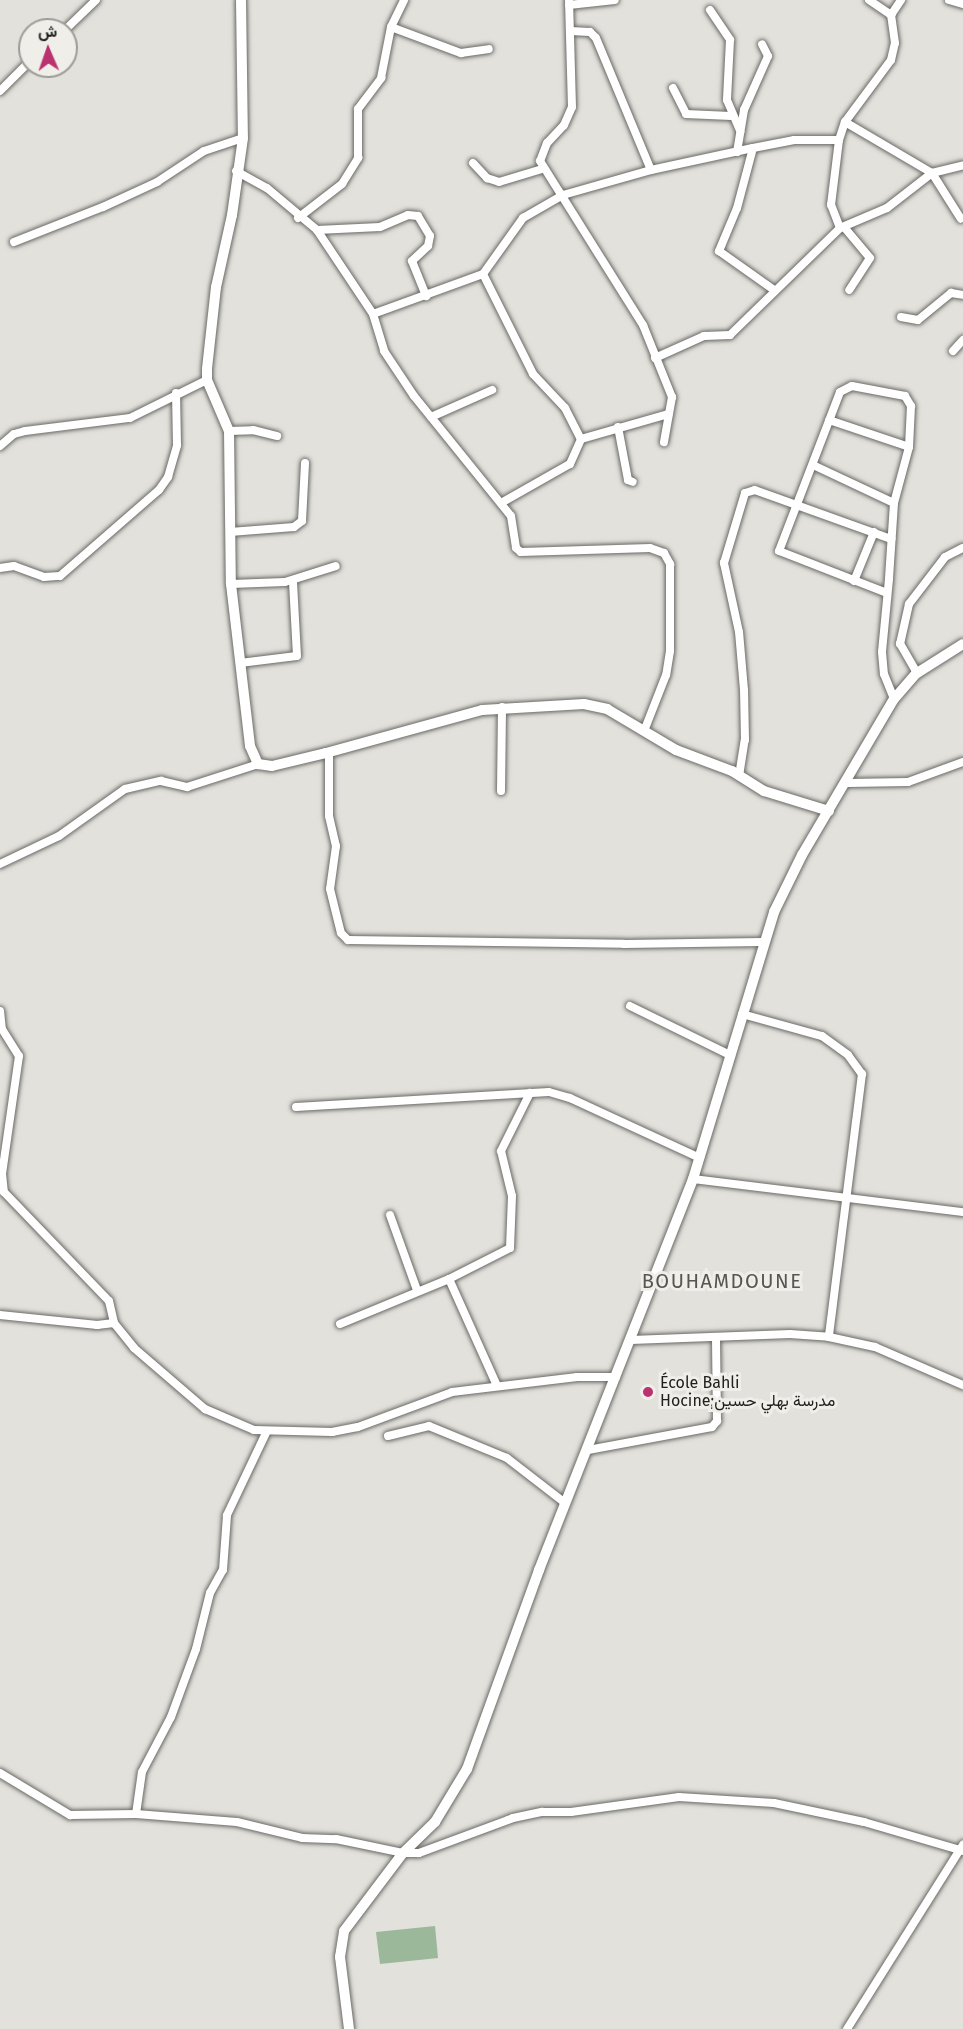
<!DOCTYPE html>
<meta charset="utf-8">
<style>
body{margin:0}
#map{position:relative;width:963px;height:2029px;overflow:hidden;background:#e2e1dc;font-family:"Fira Sans",Vazirmatn,sans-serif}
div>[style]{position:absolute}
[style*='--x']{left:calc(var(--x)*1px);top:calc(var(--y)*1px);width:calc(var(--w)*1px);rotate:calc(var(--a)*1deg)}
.green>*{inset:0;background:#9cb89a}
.roads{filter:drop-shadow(0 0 2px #6a6965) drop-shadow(0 0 2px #6a6965)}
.street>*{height:8px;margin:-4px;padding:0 4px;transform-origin:4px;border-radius:4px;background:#fff}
.secondary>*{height:10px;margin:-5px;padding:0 5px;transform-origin:5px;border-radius:5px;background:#fff}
.dots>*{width:16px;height:16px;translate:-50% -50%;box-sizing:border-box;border:3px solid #efeee9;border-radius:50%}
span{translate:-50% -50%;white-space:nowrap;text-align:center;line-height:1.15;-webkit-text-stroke:6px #efeee9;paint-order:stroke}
.poi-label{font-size:16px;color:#20201e}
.left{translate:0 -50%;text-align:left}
.quarter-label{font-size:20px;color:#575652;letter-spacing:1.5px}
.north{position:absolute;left:18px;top:18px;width:60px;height:60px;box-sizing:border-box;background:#efeee9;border:2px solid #9c9c98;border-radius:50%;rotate:358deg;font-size:16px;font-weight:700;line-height:24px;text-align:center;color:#20201e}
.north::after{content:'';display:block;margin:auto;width:21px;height:27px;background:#bb3270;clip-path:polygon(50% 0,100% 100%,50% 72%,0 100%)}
</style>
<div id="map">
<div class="green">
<i style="clip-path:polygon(435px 1926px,438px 1958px,380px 1964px,376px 1932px)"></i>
</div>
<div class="roads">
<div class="street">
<i style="--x:569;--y:0;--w:107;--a:88.4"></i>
<i style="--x:572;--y:107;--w:20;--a:114"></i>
<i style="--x:564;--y:125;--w:25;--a:133"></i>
<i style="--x:547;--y:143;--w:19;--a:111"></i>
<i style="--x:540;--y:161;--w:194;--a:57.9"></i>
<i style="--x:643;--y:325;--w:78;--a:68.1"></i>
<i style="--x:672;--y:397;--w:46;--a:100.1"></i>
<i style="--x:869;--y:0;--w:27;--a:34"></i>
<i style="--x:949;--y:0;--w:15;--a:16"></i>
<i style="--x:569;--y:5;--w:46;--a:-6.2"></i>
<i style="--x:710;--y:10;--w:36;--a:56"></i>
<i style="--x:730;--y:40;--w:60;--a:92.9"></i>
<i style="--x:727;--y:100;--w:34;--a:67"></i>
<i style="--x:391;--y:27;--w:75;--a:20.4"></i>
<i style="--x:461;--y:53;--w:28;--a:-8"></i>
<i style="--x:65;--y:30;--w:43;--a:-44.1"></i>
<i style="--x:570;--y:31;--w:20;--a:3"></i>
<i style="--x:590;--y:32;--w:8;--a:45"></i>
<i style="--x:596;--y:38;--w:143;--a:67.4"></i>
<i style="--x:673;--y:88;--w:29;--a:63"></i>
<i style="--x:686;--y:114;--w:45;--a:2.5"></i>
<i style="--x:0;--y:91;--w:42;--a:-45"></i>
<i style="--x:845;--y:122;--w:101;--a:30.4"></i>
<i style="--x:932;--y:173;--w:32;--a:-14"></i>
<i style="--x:753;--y:148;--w:62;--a:104.9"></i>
<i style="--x:737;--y:208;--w:47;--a:112.7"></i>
<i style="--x:719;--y:251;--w:67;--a:35.3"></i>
<i style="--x:737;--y:152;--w:43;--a:-80.5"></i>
<i style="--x:744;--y:110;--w:59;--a:-66"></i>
<i style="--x:768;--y:56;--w:13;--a:-117"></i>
<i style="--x:473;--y:163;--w:21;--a:47"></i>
<i style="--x:487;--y:178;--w:13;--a:18"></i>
<i style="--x:499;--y:182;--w:45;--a:-16.8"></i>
<i style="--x:236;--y:171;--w:35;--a:29"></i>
<i style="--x:267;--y:188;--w:65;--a:40"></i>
<i style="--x:317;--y:230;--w:101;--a:56.3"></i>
<i style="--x:373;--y:314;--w:39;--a:73"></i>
<i style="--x:384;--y:351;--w:54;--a:56.3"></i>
<i style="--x:414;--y:396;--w:154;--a:51.1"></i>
<i style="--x:511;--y:516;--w:32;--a:81"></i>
<i style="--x:516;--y:548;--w:6;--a:39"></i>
<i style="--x:521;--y:552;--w:129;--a:-1.8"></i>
<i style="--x:650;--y:548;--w:15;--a:20"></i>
<i style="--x:664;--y:553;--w:13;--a:61"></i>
<i style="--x:670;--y:564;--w:87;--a:90"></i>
<i style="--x:670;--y:651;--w:24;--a:99"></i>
<i style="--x:666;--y:675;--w:60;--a:111.4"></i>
<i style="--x:298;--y:218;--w:56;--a:-37.7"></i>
<i style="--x:342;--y:184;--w:31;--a:-58"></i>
<i style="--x:358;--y:158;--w:49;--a:-90"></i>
<i style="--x:358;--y:109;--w:39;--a:-53"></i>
<i style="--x:381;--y:78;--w:52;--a:-78.9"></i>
<i style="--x:391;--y:27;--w:30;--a:-64"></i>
<i style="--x:844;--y:227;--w:40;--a:50"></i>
<i style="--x:870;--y:258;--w:38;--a:123"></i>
<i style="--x:840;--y:228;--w:51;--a:-23.1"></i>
<i style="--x:887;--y:208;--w:57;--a:-37.9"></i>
<i style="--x:932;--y:173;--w:54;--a:57.8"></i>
<i style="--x:317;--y:230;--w:63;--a:-2.7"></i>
<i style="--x:380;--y:227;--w:30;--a:-23"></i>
<i style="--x:408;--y:215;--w:10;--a:6"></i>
<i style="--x:418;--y:216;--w:23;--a:59"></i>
<i style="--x:430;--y:236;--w:10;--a:101"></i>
<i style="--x:428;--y:246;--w:22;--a:137"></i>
<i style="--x:412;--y:261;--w:38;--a:68"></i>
<i style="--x:14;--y:242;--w:96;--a:-21.5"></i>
<i style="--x:103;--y:207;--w:60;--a:-24.8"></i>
<i style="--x:157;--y:182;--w:56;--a:-33.4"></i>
<i style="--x:204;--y:151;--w:41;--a:-18.4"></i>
<i style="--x:483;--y:274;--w:112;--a:63.4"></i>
<i style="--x:533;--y:374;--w:47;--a:46.7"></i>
<i style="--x:565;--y:408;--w:35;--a:63"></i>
<i style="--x:373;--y:314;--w:117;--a:-20"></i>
<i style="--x:483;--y:274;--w:69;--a:-54.5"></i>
<i style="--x:523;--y:218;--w:46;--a:-29.9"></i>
<i style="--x:563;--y:195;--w:91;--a:-15.9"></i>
<i style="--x:651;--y:170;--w:104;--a:-12.2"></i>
<i style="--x:753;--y:148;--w:42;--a:-11"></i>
<i style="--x:794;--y:140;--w:45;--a:0"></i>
<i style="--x:901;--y:317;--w:17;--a:10"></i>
<i style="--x:918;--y:320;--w:43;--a:-39.3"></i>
<i style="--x:951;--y:293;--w:12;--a:9"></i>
<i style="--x:953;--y:351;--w:15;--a:-48"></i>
<i style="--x:655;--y:358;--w:54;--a:-24.2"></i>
<i style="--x:704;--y:336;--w:26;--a:-2"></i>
<i style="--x:730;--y:335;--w:153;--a:-44.2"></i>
<i style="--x:840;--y:228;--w:25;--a:-111"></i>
<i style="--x:831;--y:205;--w:65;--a:-83"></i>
<i style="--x:839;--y:140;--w:19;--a:-72"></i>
<i style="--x:845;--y:122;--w:77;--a:-53.4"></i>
<i style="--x:891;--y:60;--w:17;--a:-77"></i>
<i style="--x:895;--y:43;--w:28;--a:-98"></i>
<i style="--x:891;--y:15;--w:18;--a:-56"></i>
<i style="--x:431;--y:417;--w:67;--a:-23.9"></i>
<i style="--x:829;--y:420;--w:84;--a:18.6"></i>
<i style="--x:618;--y:427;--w:54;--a:79.3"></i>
<i style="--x:628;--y:480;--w:5;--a:22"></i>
<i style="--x:229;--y:431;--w:24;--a:-2"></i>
<i style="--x:253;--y:430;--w:25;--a:14"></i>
<i style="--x:0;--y:446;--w:18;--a:-41"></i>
<i style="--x:14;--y:434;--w:11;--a:-15"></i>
<i style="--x:25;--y:431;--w:106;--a:-7.1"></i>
<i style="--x:130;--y:418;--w:86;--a:-26.3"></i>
<i style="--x:813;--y:465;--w:89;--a:25.1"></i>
<i style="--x:501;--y:503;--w:79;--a:-29.5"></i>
<i style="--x:570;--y:464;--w:27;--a:-66"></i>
<i style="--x:581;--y:439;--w:91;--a:-16"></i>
<i style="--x:230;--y:532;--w:64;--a:-4.5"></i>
<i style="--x:294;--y:527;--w:10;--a:-37"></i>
<i style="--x:302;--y:521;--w:58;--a:-87"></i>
<i style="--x:0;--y:568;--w:14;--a:-8"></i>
<i style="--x:14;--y:566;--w:32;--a:20"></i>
<i style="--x:44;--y:577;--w:16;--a:-4"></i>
<i style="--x:60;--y:576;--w:131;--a:-41"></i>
<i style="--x:159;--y:490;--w:16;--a:-55"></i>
<i style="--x:168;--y:477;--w:33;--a:-74"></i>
<i style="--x:177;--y:445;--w:52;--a:-91.1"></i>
<i style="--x:854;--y:581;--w:53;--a:-67.8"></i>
<i style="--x:231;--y:584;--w:54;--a:-2.1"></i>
<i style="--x:285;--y:582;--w:53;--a:-17.4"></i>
<i style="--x:887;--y:593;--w:116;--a:-158.7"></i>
<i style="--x:779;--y:551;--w:170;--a:-69"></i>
<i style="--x:840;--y:392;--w:13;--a:-27"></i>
<i style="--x:852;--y:386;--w:54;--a:10.7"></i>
<i style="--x:905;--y:396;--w:12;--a:59"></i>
<i style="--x:911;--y:406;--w:41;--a:92.8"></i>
<i style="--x:909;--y:447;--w:58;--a:105"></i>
<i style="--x:894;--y:503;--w:76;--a:93.8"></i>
<i style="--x:889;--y:579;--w:73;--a:95.5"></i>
<i style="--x:882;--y:652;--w:22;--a:85"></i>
<i style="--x:884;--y:674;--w:27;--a:68"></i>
<i style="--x:240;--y:663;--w:57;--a:-7"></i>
<i style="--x:297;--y:656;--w:75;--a:-93.1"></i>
<i style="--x:917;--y:673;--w:34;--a:-120"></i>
<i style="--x:900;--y:644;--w:41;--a:-77.3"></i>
<i style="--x:909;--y:604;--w:59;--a:-52.5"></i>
<i style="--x:945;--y:557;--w:20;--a:-27"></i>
<i style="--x:329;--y:753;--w:63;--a:90"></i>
<i style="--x:329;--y:816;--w:31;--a:77"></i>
<i style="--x:336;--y:846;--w:43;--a:97.9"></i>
<i style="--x:330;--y:889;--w:45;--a:76"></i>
<i style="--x:341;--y:933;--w:10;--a:45"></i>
<i style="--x:348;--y:940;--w:276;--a:0.8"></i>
<i style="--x:624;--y:944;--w:138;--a:-0.8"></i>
<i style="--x:739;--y:776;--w:36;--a:-81"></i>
<i style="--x:745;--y:740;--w:50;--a:-91.1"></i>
<i style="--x:744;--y:690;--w:58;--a:-94.9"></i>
<i style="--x:739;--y:632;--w:71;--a:-102.3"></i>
<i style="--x:724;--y:563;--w:73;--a:-73.3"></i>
<i style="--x:745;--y:493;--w:10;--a:-17"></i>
<i style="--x:755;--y:490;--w:145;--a:19.8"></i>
<i style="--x:848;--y:783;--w:60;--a:-1"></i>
<i style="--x:908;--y:782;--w:59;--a:-20"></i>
<i style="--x:501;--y:791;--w:84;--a:-89.3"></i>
<i style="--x:0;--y:864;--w:65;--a:-25.4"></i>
<i style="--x:59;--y:836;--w:81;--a:-35.5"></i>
<i style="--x:125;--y:789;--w:37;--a:-13"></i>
<i style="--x:161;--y:781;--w:27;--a:13"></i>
<i style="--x:187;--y:787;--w:75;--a:-17.9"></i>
<i style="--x:630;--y:1006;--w:111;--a:26.1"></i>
<i style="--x:0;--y:1011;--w:18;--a:84"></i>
<i style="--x:2;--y:1029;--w:32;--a:58"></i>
<i style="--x:19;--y:1056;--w:119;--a:98.2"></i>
<i style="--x:2;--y:1174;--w:18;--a:84"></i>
<i style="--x:4;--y:1192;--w:151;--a:46.1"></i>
<i style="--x:109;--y:1301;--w:23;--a:77"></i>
<i style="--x:114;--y:1323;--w:32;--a:51"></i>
<i style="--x:134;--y:1348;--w:94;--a:40.7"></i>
<i style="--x:205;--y:1409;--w:53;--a:23.2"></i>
<i style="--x:254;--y:1430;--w:78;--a:1.5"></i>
<i style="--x:332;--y:1432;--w:26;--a:-11"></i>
<i style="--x:358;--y:1427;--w:100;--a:-20.4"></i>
<i style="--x:452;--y:1392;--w:126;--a:-6.8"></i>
<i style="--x:577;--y:1377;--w:39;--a:0"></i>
<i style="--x:742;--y:1014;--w:83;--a:15.4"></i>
<i style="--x:822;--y:1036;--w:32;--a:36"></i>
<i style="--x:848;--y:1055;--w:24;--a:54"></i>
<i style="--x:862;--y:1074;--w:265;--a:97.2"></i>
<i style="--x:296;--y:1107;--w:253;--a:-3.4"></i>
<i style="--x:549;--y:1092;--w:22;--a:16"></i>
<i style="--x:570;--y:1098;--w:143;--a:24.8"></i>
<i style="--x:693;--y:1179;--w:272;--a:7"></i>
<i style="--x:390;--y:1215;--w:80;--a:70.2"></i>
<i style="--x:449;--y:1279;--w:117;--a:65.8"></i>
<i style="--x:0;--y:1315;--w:98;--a:5.9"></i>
<i style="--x:97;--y:1325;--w:17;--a:-7"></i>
<i style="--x:340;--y:1324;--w:118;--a:-22.4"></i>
<i style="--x:449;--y:1279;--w:68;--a:-26.9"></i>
<i style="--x:510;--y:1248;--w:52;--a:-87.8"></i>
<i style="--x:512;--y:1196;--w:46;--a:-103.7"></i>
<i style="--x:501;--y:1151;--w:65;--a:-63.4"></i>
<i style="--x:631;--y:1340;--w:159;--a:-2.2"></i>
<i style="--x:790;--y:1334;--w:39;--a:4"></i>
<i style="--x:829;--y:1337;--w:47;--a:12.3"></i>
<i style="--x:875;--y:1347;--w:96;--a:23.4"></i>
<i style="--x:388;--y:1436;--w:42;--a:-13.7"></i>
<i style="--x:429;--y:1426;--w:84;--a:22.3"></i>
<i style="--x:507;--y:1458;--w:73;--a:37.8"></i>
<i style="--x:588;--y:1450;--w:126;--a:-10.5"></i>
<i style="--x:712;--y:1427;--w:8;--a:-50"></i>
<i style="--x:717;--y:1421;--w:82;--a:-90.7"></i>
<i style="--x:0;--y:1773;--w:82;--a:31"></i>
<i style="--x:70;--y:1815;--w:66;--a:-0.9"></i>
<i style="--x:136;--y:1814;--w:101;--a:4.5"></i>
<i style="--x:237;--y:1822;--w:67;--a:13.8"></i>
<i style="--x:302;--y:1838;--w:34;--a:2"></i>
<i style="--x:336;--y:1839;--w:68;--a:11.8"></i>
<i style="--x:403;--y:1853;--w:16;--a:0"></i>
<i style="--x:419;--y:1853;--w:100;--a:-20.4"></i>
<i style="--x:513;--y:1818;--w:30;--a:-12"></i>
<i style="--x:542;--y:1812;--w:29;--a:0"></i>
<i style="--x:571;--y:1812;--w:109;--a:-7.9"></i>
<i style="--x:679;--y:1797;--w:95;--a:3.6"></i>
<i style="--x:774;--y:1803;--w:92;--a:11.9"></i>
<i style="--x:864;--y:1822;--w:103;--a:16.3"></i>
<i style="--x:136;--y:1814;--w:42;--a:-81.9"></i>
<i style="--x:142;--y:1772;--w:62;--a:-62.2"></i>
<i style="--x:171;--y:1717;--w:72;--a:-69.8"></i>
<i style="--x:196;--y:1649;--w:58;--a:-76"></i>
<i style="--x:210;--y:1593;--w:26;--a:-61"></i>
<i style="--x:223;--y:1570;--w:55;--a:-85.8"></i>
<i style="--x:227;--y:1515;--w:91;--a:-64.6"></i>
<i style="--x:847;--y:2029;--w:218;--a:-57.8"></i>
</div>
<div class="secondary">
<i style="--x:241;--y:0;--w:138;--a:89.2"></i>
<i style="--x:243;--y:138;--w:78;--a:98.1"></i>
<i style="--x:232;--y:215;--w:74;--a:102.5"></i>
<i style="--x:216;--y:287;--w:82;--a:96.3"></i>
<i style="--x:207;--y:369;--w:11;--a:90"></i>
<i style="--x:207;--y:380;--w:56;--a:66.7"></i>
<i style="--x:229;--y:431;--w:153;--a:89.3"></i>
<i style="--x:231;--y:584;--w:163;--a:83.3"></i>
<i style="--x:250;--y:746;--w:20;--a:66"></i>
<i style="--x:258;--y:764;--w:14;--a:8"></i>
<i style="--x:272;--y:766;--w:56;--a:-13.5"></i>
<i style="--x:326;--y:753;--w:162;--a:-15.4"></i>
<i style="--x:482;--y:710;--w:102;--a:-3.4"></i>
<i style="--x:584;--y:704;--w:24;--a:12"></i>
<i style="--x:607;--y:709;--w:80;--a:30.7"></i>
<i style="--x:676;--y:750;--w:60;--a:20.6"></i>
<i style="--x:732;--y:771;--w:38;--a:32"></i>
<i style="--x:764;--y:791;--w:68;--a:17.1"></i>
<i style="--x:349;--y:2029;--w:73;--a:-97.1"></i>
<i style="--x:340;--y:1957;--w:26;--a:-81"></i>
<i style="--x:344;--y:1931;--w:98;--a:-52.9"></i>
<i style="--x:403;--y:1853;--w:45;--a:-44.1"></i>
<i style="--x:435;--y:1822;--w:62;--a:-58.9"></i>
<i style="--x:467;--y:1769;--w:212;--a:-70.1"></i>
<i style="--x:539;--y:1570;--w:420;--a:-68.5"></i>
<i style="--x:693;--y:1179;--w:279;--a:-73.1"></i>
<i style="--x:774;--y:912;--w:64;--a:-63.8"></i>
<i style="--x:802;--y:855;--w:181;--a:-59.5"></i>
<i style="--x:894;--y:699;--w:35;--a:-49"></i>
<i style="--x:917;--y:673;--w:54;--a:-32.2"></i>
</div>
</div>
<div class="dots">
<i style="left:648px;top:1392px;background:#bb3270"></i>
</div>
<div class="poi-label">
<span class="left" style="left:660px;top:1392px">École Bahli<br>Hocine;مدرسة بهلي حسين</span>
</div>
<div class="quarter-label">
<span style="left:722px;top:1281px">BOUHAMDOUNE</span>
</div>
<div class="north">ش</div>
</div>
